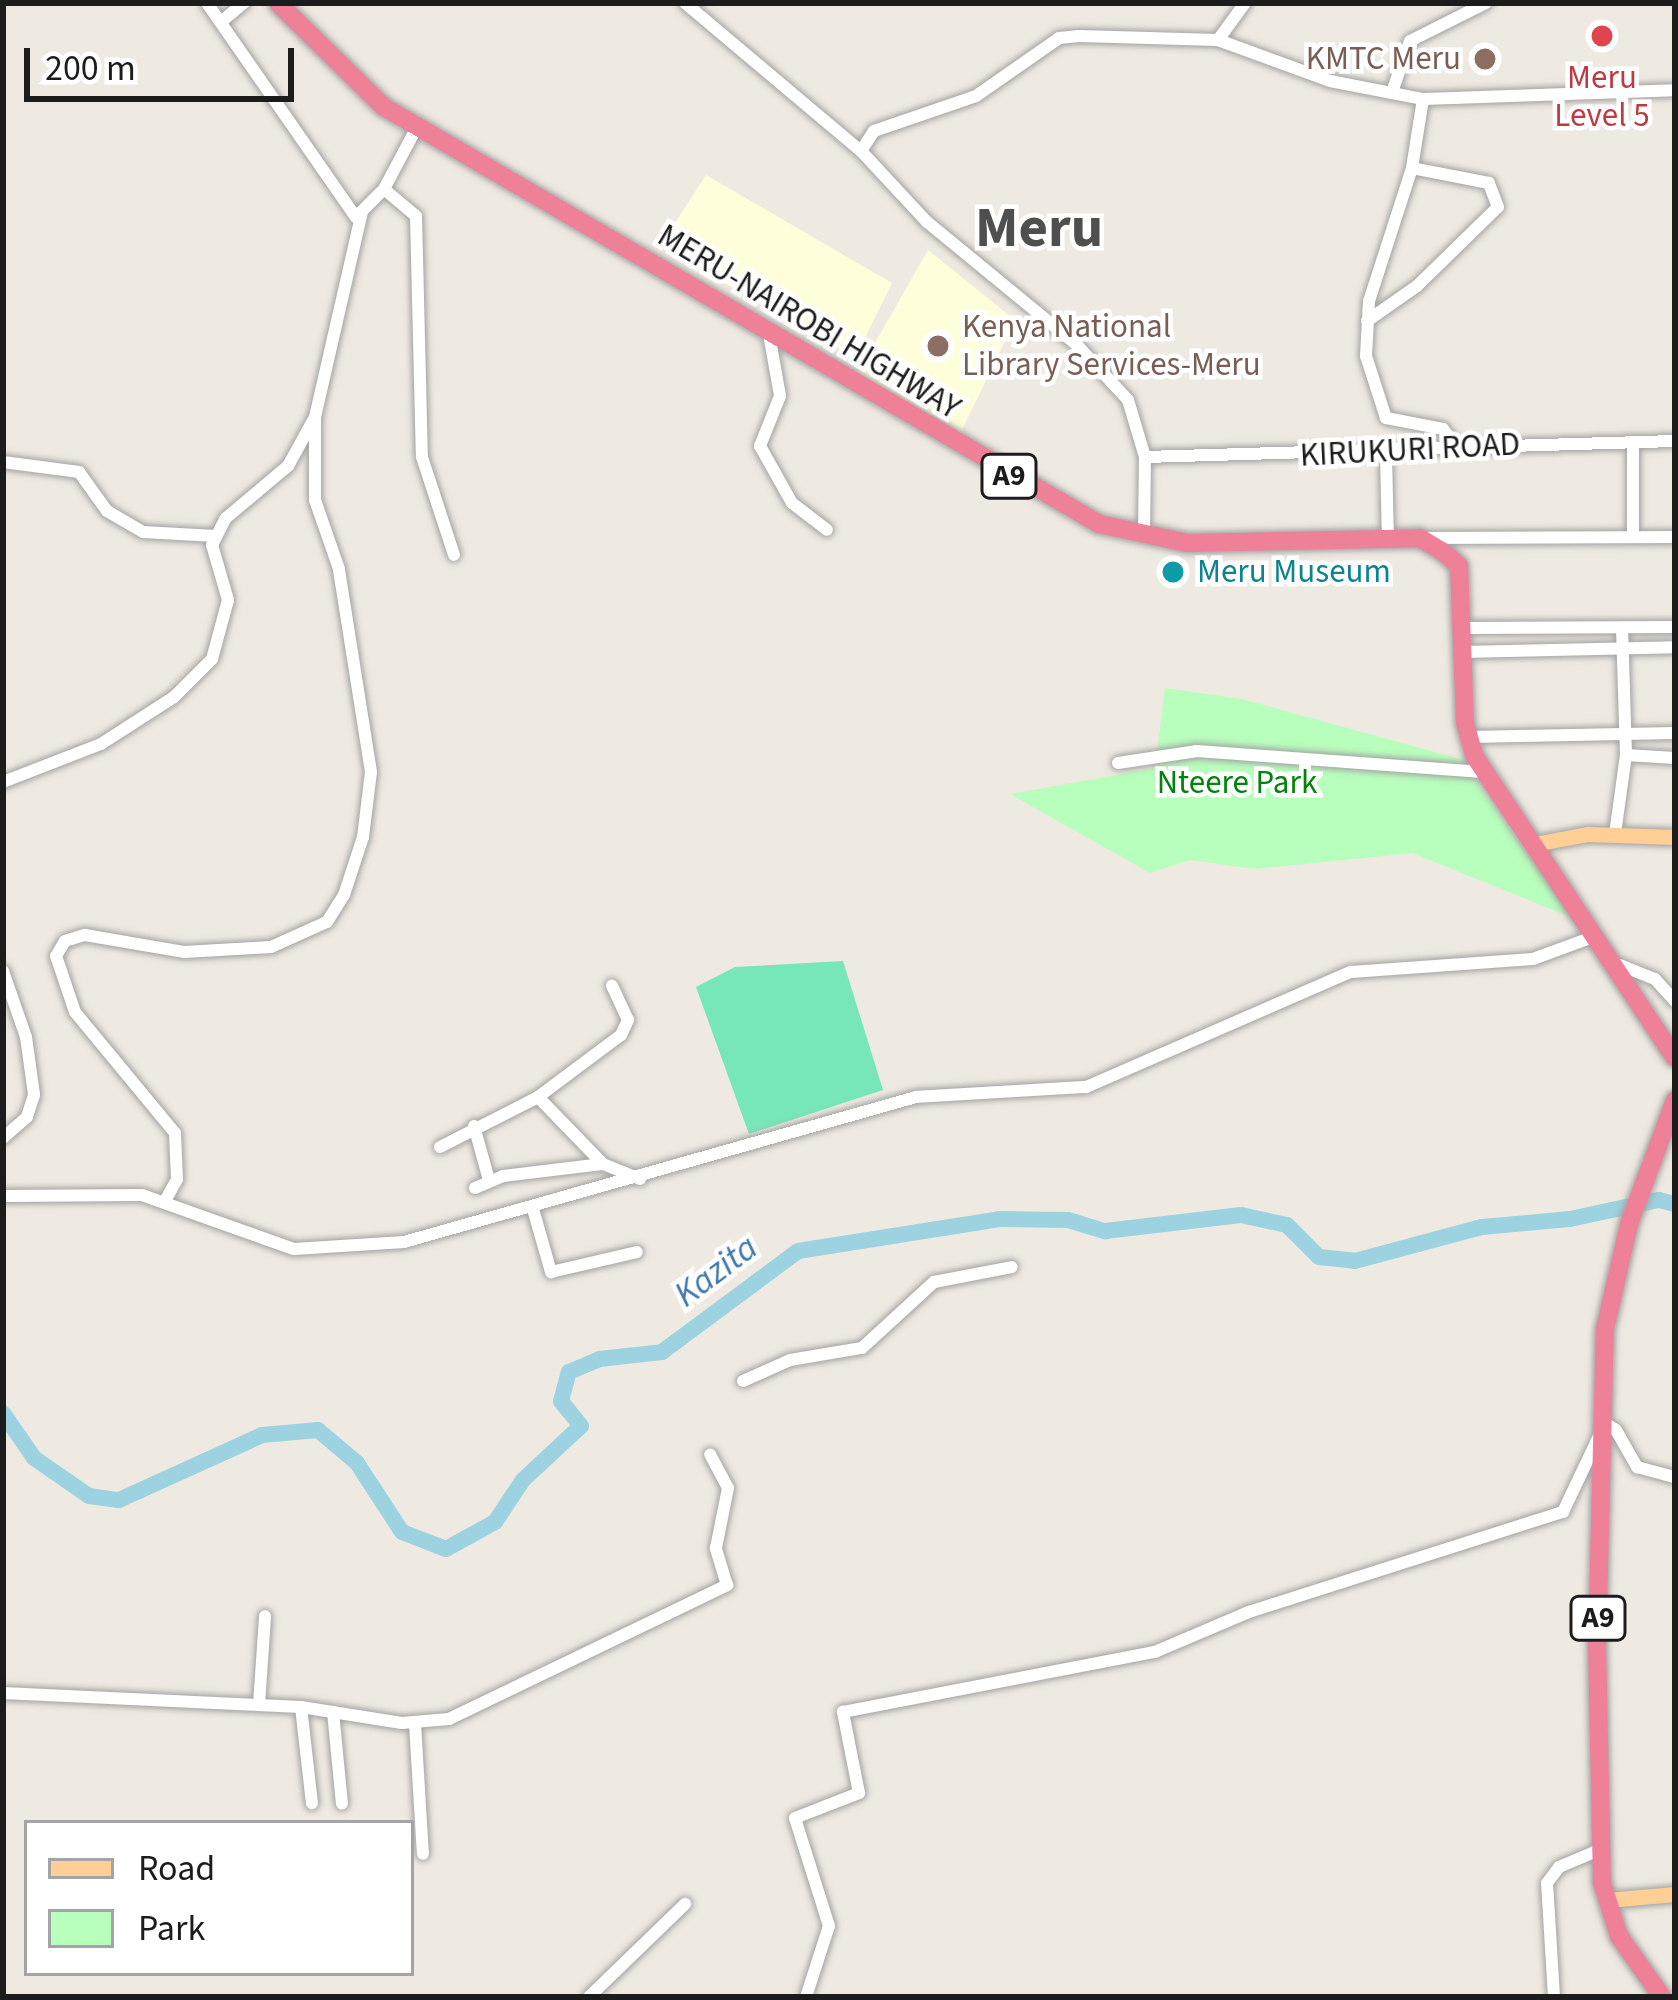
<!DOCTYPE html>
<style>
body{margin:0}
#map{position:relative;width:1678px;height:2000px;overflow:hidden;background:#efeae1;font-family:"Source Sans 3",sans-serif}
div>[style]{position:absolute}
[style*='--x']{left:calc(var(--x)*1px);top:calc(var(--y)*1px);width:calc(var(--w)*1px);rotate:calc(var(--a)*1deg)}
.education>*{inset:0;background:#fffeda}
.park>*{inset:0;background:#b8febc}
.pitch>*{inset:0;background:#77e6b8}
.river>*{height:16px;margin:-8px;padding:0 8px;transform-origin:8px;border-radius:8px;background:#9dd3e1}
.roads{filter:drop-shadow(0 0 3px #a3a3a3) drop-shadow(0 0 3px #a3a3a3)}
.minor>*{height:12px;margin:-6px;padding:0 6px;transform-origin:6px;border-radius:6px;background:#fff}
.major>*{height:15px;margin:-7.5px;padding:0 7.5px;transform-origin:7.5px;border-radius:7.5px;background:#ffcf96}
.highway>*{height:18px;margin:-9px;padding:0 9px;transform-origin:9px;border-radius:9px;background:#ee8198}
.dots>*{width:33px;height:33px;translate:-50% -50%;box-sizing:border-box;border:6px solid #fff;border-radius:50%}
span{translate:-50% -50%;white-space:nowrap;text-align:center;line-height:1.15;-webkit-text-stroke:9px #fff;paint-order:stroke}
.shield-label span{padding:3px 9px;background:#fff;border:3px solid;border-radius:9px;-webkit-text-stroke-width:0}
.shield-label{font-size:30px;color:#1c1c1c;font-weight:700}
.education-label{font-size:33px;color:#785e54}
.right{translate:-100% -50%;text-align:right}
.left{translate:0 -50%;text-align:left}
.health-label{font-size:33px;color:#be3a42}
.street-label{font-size:33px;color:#1c1c1c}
.culture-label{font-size:33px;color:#0d838f}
.park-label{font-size:33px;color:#028309}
.water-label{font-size:36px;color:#3f78ac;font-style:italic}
.town-label{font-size:57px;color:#4f4f4f;font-weight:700}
.frame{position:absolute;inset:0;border:6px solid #1c1c1c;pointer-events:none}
.legend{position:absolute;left:24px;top:1820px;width:390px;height:156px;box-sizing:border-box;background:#fff;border:3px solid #a4a4a4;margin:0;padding:15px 21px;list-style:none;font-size:36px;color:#1c1c1c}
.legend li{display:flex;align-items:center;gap:24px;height:60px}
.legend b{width:60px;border:3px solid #a4a4a4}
.scale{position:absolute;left:24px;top:48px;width:270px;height:54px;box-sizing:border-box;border:6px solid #1c1c1c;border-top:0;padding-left:15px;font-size:36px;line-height:42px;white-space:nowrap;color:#1c1c1c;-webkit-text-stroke:9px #fff;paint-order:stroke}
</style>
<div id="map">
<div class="education">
<i style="clip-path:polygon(706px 175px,892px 283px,855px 358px,660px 246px)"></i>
<i style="clip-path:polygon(928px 250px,1015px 320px,961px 432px,858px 373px)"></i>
</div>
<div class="park">
<i style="clip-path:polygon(1165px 688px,1242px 699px,1460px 759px,1573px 918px,1412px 853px,1254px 869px,1190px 860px,1150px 873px,1010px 794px,1155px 768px)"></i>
</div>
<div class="pitch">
<i style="clip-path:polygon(843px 961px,883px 1090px,749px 1134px,696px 987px,735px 967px)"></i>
</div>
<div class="river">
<i style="--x:3;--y:1413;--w:55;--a:55.4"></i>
<i style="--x:34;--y:1458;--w:67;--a:34.6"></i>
<i style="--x:89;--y:1496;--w:30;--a:8"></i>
<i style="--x:119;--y:1500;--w:157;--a:-24.4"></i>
<i style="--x:262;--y:1435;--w:56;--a:-5.1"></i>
<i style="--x:318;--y:1430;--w:51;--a:40.2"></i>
<i style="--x:357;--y:1463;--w:82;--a:56.9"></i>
<i style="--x:402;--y:1532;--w:47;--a:21.1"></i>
<i style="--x:446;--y:1549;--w:56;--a:-28.9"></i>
<i style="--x:495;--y:1522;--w:50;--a:-56.3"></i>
<i style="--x:523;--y:1480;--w:79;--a:-43"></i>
<i style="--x:581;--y:1426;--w:32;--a:-129"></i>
<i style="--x:561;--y:1401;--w:30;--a:-75"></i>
<i style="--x:569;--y:1372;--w:33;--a:-23"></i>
<i style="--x:599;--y:1359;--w:63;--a:-6.3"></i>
<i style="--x:662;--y:1352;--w:169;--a:-36.6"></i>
<i style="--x:798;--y:1251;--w:204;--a:-9"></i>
<i style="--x:999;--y:1219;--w:69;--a:0.8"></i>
<i style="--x:1068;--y:1220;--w:39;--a:17"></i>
<i style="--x:1105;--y:1231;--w:137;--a:-6.7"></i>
<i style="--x:1241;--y:1215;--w:47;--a:12.3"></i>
<i style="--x:1287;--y:1225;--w:45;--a:45"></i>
<i style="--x:1319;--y:1257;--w:36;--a:6"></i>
<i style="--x:1355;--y:1261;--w:131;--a:-15"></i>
<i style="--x:1482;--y:1227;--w:88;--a:-5.2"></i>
<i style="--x:1570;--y:1219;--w:91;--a:-12.1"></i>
<i style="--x:1659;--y:1200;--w:16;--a:14"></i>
</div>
<div class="roads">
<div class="minor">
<i style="--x:207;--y:3;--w:261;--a:55.2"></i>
<i style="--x:356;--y:217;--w:40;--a:-45"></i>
<i style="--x:384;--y:189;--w:70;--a:-62"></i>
<i style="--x:685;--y:3;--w:230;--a:40.1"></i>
<i style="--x:221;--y:22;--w:30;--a:-40"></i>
<i style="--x:1218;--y:40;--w:46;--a:-53.9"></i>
<i style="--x:1392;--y:92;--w:54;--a:-70.6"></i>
<i style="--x:1410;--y:41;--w:85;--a:-26.6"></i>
<i style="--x:1423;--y:99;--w:70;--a:99.1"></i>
<i style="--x:1412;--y:168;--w:140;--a:107.9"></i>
<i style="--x:1369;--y:301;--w:55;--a:93.1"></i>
<i style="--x:1366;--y:356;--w:65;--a:72.1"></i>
<i style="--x:1386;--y:418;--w:58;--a:10.9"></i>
<i style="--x:1443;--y:429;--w:20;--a:53"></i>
<i style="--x:384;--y:189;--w:42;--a:40.2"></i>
<i style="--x:416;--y:216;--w:241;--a:88.6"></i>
<i style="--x:422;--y:457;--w:103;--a:71.9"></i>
<i style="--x:1367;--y:321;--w:61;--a:-35"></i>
<i style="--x:1417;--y:286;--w:113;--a:-44.3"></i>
<i style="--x:1498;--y:207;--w:26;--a:-111"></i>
<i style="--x:1489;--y:183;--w:78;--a:-169"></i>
<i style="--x:769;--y:334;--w:63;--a:79.9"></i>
<i style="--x:780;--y:396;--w:54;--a:111.8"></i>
<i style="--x:760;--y:446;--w:65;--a:60.7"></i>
<i style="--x:792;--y:503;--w:44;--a:37.6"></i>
<i style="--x:1386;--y:455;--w:85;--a:88.7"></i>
<i style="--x:1145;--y:457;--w:530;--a:-1.73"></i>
<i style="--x:3;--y:462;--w:77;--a:7.5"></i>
<i style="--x:79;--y:472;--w:48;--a:54.3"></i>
<i style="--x:107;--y:511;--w:42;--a:30.3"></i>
<i style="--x:143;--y:532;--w:73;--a:3.1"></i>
<i style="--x:1144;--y:536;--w:79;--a:-89.3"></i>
<i style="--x:1145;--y:457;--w:59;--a:-106.6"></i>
<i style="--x:1128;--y:400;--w:75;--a:-132.8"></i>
<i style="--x:1077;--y:345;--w:194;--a:-140.6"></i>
<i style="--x:927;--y:222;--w:97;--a:-132.9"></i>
<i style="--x:861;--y:151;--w:24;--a:-57"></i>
<i style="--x:874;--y:131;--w:108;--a:-18.9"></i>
<i style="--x:976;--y:96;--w:101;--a:-34.9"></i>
<i style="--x:1059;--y:38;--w:20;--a:-6"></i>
<i style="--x:1079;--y:36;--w:139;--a:1.6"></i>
<i style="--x:1218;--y:40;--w:119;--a:20.1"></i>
<i style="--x:1330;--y:81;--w:95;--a:11"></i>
<i style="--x:1423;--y:99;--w:252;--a:-2"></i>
<i style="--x:1633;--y:536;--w:93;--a:-90"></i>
<i style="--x:1424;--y:538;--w:251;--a:-0.2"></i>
<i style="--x:1463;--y:628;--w:212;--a:-0.3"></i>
<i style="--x:1462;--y:652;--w:213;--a:-1.3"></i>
<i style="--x:1468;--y:737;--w:207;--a:-1.1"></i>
<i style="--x:1626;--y:755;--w:49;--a:3.5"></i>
<i style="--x:1118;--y:763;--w:80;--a:-8.6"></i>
<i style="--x:1197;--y:751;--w:286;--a:4.2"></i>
<i style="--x:3;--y:782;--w:105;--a:-21.2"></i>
<i style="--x:101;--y:744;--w:87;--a:-32.8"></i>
<i style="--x:174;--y:697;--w:54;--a:-45"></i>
<i style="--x:212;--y:659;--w:61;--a:-74.8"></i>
<i style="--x:228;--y:600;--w:57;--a:-106.2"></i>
<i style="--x:212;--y:545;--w:30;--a:-63"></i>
<i style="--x:226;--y:518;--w:81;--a:-40"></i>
<i style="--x:288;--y:466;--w:56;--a:-61.1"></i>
<i style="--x:315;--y:417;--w:210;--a:-77.1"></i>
<i style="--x:1615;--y:834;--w:80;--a:-82.1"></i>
<i style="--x:1626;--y:755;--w:126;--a:-91.8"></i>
<i style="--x:1620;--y:965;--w:38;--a:22"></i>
<i style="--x:1655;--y:979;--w:30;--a:48"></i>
<i style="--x:3;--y:971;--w:70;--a:70.8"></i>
<i style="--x:26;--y:1037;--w:59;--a:82.1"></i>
<i style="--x:34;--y:1095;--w:23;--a:108"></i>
<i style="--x:27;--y:1117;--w:32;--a:139"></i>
<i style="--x:538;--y:1097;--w:104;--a:-36.8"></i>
<i style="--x:621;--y:1035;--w:17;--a:-65"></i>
<i style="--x:628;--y:1020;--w:38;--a:-115"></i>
<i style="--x:474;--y:1126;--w:56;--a:74.5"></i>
<i style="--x:440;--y:1147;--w:110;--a:-27"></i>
<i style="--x:538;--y:1097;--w:93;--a:45.9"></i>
<i style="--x:603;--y:1164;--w:40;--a:22"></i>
<i style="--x:475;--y:1188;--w:30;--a:-23"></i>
<i style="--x:503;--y:1176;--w:100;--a:-6.9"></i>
<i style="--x:3;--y:1196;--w:139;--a:-0.4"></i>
<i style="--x:142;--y:1195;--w:161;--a:19.6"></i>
<i style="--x:294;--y:1249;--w:110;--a:-3.6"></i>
<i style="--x:404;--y:1242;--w:532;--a:-15.81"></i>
<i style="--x:916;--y:1097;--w:170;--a:-3.4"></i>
<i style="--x:1086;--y:1087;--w:289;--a:-23.5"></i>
<i style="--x:1351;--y:972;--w:182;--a:-4.1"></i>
<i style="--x:1533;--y:959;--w:67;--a:-20.1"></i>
<i style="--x:165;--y:1201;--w:25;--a:-61"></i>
<i style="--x:177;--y:1179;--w:46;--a:-92.5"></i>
<i style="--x:175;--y:1133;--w:157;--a:-129.6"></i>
<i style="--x:75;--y:1012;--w:59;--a:-108.7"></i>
<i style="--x:56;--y:956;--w:17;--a:-59"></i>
<i style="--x:65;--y:941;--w:21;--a:-17"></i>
<i style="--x:85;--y:935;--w:100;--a:9.7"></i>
<i style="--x:184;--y:952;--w:87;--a:-3.3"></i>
<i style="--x:271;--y:947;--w:61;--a:-24.1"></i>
<i style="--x:327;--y:922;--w:32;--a:-58"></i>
<i style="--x:344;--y:895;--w:61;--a:-71.9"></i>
<i style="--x:363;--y:837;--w:65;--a:-83"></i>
<i style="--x:371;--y:772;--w:206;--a:-99"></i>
<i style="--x:339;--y:569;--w:73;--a:-109.2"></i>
<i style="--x:315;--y:500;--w:83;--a:-90"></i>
<i style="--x:533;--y:1209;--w:66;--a:74.1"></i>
<i style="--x:551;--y:1272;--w:88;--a:-13.1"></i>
<i style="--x:743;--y:1381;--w:51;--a:-24.1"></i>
<i style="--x:790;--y:1360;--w:73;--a:-9.5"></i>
<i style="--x:862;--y:1348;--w:98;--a:-42.5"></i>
<i style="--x:934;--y:1282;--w:79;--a:-10.9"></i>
<i style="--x:1601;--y:1421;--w:17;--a:31"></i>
<i style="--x:1616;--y:1430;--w:43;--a:60.4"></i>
<i style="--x:1637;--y:1467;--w:39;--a:15"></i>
<i style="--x:3;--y:1693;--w:298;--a:2.7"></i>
<i style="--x:301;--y:1707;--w:102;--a:9"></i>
<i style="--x:402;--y:1723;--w:47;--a:-4.9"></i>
<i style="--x:449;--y:1719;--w:309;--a:-25.7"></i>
<i style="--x:727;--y:1585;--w:39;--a:-107"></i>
<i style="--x:716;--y:1548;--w:61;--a:-78.7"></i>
<i style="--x:728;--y:1488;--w:38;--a:-118"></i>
<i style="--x:259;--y:1705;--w:89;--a:-86.1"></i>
<i style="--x:301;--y:1707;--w:97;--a:83.5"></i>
<i style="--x:333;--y:1712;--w:92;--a:84.4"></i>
<i style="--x:415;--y:1724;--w:130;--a:86.5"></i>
<i style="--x:589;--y:1997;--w:134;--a:-44.1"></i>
<i style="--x:806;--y:1997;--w:75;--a:-72.1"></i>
<i style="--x:829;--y:1926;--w:113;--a:-107.5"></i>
<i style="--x:795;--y:1818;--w:69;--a:-21.3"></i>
<i style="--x:859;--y:1793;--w:83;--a:-101.2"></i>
<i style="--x:843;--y:1712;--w:318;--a:-10.9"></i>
<i style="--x:1155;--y:1652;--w:102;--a:-23.1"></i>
<i style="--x:1249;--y:1612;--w:330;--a:-17.7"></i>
<i style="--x:1563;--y:1512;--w:89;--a:-64.6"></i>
<i style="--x:1554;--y:1997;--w:114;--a:-93.5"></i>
<i style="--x:1547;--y:1883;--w:20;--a:-53"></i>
<i style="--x:1559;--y:1867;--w:43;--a:-23"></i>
</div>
<div class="major">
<i style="--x:1534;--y:844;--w:55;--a:-10.5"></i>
<i style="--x:1588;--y:834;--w:87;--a:2"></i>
<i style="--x:1607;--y:1900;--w:68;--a:-5"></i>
</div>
<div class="highway">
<i style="--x:278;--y:3;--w:148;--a:44.5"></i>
<i style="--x:384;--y:107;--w:828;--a:30.25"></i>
<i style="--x:1099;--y:524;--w:91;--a:12.1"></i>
<i style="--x:1188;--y:543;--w:232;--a:-1.2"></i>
<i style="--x:1420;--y:538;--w:26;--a:31"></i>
<i style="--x:1442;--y:551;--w:23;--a:41"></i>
<i style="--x:1459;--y:566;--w:157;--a:87.8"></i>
<i style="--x:1465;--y:723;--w:35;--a:74"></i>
<i style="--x:1475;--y:757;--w:361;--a:56.4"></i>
<i style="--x:1662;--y:1997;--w:75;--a:-125.2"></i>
<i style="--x:1619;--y:1936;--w:56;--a:-107.8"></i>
<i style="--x:1602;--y:1883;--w:234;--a:-91.2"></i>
<i style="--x:1597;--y:1649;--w:320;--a:-88.6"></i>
<i style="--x:1605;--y:1329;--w:108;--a:-77.1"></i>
<i style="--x:1629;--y:1224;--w:132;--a:-69.6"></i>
</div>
</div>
<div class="dots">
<i style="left:1602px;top:36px;background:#e0444e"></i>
<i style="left:1485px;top:59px;background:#8d6e63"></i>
<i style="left:938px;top:346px;background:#8d6e63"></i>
<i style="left:1173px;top:572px;background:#0f9aa8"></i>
</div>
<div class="shield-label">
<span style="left:1009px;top:476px">A9</span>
<span style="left:1598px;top:1618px">A9</span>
</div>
<div class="education-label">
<span class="right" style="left:1461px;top:59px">KMTC Meru</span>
<span class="left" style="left:962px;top:346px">Kenya National<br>Library Services-Meru</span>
</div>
<div class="health-label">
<span style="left:1602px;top:97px">Meru<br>Level 5</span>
</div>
<div class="street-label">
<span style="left:809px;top:322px;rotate:31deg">MERU-NAIROBI HIGHWAY</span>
<span style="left:1410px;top:450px;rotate:-3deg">KIRUKURI ROAD</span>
</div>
<div class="culture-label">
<span class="left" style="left:1197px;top:572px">Meru Museum</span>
</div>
<div class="park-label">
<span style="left:1237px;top:783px">Nteere Park</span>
</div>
<div class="water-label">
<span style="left:716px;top:1271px;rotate:-37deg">Kazita</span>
</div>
<div class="town-label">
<span style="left:1039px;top:229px">Meru</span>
</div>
<div class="frame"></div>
<ul class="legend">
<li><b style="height:15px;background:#ffcf96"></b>Road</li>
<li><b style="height:33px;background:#b8febc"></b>Park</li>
</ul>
<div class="scale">200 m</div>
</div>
